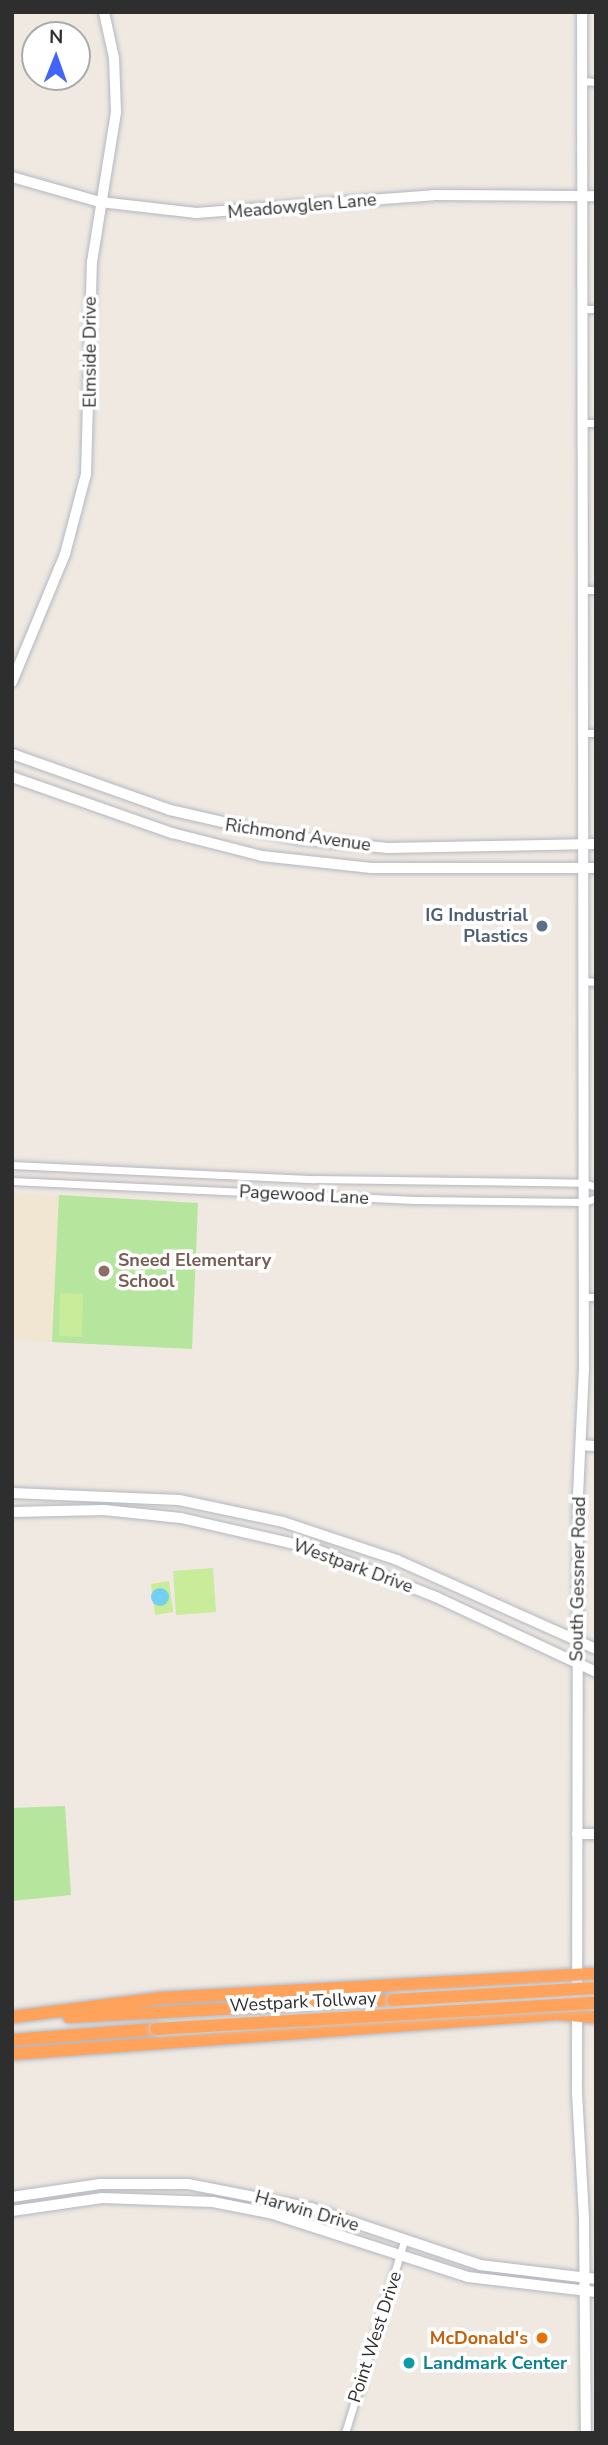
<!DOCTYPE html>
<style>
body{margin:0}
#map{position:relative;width:608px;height:2445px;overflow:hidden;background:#efe9e1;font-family:"Nunito Sans",sans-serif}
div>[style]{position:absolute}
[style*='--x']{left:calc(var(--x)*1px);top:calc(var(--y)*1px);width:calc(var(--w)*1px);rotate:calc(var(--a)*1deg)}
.education>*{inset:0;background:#f0e6d1}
.green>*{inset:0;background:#b6e59e}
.pitch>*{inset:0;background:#c9ec9a}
.water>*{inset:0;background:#75cff0}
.round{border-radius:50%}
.roads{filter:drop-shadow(0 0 2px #b4b7c1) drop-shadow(0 0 2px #b4b7c1)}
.street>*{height:7px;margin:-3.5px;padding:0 3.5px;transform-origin:3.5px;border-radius:3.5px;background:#fff}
.secondary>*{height:10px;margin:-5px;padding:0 5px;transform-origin:5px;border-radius:5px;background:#fff}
.highway>*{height:12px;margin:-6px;padding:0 6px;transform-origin:6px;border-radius:6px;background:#ffa35c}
.bridges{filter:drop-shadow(0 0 2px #c9c9c9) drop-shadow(0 0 2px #c9c9c9)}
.highway-bridge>*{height:12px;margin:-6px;padding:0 6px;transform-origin:6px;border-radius:6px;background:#ffa35c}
.dots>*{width:19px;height:19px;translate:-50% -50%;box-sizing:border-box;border:4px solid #fff;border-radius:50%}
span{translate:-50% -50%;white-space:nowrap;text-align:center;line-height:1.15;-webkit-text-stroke:7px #fff;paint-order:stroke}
.street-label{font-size:18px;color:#2e2e2e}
.service-label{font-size:18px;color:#4e5e75;font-weight:700}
.right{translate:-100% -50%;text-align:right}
.education-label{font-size:18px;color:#785e54;font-weight:700}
.left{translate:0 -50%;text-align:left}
.food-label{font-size:18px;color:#c56008;font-weight:700}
.culture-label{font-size:18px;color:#0d838f;font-weight:700}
.frame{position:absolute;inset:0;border:14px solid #2e2e2e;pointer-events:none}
.north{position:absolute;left:21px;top:21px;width:70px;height:70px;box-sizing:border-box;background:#fff;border:2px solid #ababab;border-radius:50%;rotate:1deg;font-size:19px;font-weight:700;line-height:28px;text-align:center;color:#2e2e2e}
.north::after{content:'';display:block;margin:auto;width:24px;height:32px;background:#4264fb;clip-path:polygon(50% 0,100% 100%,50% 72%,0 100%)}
</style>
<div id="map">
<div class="education">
<i style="clip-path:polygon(12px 1193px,198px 1203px,192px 1349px,12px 1340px)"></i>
</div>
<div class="green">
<i style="clip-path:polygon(59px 1195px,198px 1203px,192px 1349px,52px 1342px)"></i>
<i style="clip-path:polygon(65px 1806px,71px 1895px,12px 1901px,12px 1808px)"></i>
</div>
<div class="pitch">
<i style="clip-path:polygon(60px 1293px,83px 1294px,82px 1337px,59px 1336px)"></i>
<i style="clip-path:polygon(213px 1568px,216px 1612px,176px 1615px,173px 1571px)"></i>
<i style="clip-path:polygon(169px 1581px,173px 1612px,155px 1615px,151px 1584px)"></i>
</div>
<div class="water">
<i class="round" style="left:151px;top:1588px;width:18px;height:18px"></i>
</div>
<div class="roads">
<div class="street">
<i style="--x:582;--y:81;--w:14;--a:4"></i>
<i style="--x:582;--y:309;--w:14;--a:0"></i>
<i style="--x:583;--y:423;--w:13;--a:0"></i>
<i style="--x:582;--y:590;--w:14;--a:0"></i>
<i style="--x:582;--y:733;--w:14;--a:0"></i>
<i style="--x:584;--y:981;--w:12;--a:5"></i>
<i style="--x:12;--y:1165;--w:302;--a:2.7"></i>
<i style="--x:314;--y:1179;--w:270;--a:0.8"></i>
<i style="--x:584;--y:1183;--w:13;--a:18"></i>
<i style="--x:12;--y:1181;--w:403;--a:2.7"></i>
<i style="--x:415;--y:1200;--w:169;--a:0.7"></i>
<i style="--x:584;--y:1202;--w:13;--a:-18"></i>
<i style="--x:584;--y:1297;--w:12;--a:0"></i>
<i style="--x:345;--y:2433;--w:201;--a:-72.9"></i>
</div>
<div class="secondary">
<i style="--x:582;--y:12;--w:1356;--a:89.92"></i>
<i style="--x:584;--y:1368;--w:128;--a:92.7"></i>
<i style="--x:578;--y:1496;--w:597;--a:90.1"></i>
<i style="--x:577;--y:2093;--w:126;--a:86.8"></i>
<i style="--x:584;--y:2219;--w:214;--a:89.5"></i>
<i style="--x:12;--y:177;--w:91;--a:15.9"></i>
<i style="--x:100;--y:202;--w:97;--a:6.5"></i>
<i style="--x:196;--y:213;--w:238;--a:-4.3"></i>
<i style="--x:433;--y:195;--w:163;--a:0.4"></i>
<i style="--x:12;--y:682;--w:139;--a:-67.5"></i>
<i style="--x:65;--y:554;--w:83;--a:-75.3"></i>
<i style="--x:86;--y:474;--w:212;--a:-88.4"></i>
<i style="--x:92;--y:262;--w:152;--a:-80.9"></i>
<i style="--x:116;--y:112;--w:54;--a:-92.1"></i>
<i style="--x:114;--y:58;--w:47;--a:-102.3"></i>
<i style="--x:12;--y:754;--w:168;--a:19.5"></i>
<i style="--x:170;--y:810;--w:131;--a:12.8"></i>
<i style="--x:298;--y:839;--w:90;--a:5.7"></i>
<i style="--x:388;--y:848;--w:208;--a:-1.1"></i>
<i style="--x:12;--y:777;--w:170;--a:19.3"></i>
<i style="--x:172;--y:833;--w:93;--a:14.3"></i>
<i style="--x:262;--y:856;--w:110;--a:6.3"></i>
<i style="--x:371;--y:868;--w:225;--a:0"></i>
<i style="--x:581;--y:1445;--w:15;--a:4"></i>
<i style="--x:12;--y:1493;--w:167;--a:2.4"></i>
<i style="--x:179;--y:1500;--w:106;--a:11.9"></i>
<i style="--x:283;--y:1522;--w:120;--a:18.4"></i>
<i style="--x:397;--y:1560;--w:218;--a:24.1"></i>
<i style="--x:12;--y:1512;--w:92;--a:-1.2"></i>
<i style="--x:104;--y:1510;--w:77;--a:5.9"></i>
<i style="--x:181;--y:1518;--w:134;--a:12.9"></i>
<i style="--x:312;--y:1548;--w:133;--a:21.6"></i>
<i style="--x:436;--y:1597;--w:177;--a:25.1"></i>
<i style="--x:577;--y:1834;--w:19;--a:0"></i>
<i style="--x:12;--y:2197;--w:89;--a:-8.4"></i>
<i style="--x:100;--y:2184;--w:88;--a:0"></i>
<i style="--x:188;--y:2184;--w:125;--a:11"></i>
<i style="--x:311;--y:2208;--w:178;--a:18.6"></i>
<i style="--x:480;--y:2265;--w:117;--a:6.9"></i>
<i style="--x:12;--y:2211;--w:91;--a:-8.2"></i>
<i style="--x:102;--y:2198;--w:111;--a:2.1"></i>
<i style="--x:213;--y:2202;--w:61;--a:11.3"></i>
<i style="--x:273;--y:2214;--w:205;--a:17.9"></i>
<i style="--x:468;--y:2277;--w:129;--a:6.7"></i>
</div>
<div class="highway">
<i style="--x:12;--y:2017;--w:150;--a:-7.3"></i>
<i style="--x:161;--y:1998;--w:436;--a:-3.2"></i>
<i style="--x:69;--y:2017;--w:324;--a:-3"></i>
<i style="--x:12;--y:2040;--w:144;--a:-4.4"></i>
<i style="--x:12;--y:2054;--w:547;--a:-4.19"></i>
<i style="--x:558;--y:2014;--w:38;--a:5"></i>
</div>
</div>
<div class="bridges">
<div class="highway-bridge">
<i style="--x:393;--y:2000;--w:203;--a:-3.4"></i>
<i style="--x:156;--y:2029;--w:441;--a:-3.4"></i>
</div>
</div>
<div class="dots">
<i style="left:542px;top:926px;background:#5c6f8a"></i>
<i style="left:104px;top:1271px;background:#8d6e63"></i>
<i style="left:542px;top:2338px;background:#e8710a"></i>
<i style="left:409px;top:2363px;background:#0f9aa8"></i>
</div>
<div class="street-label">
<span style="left:302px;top:206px;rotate:-5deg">Meadowglen Lane</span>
<span style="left:90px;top:352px;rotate:-90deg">Elmside Drive</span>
<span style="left:298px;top:835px;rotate:8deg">Richmond Avenue</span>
<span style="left:304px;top:1195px;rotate:3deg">Pagewood Lane</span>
<span style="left:353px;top:1566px;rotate:20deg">Westpark Drive</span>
<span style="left:578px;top:1579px;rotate:-89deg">South Gessner Road</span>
<span style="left:303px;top:2002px;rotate:-3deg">Westpark Tollway</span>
<span style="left:307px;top:2211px;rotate:16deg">Harwin Drive</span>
<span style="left:375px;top:2337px;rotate:-72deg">Point West Drive</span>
</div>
<div class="service-label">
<span class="right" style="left:528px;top:926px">IG Industrial<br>Plastics</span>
</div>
<div class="education-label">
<span class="left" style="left:118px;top:1271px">Sneed Elementary<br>School</span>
</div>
<div class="food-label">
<span class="right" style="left:528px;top:2338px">McDonald's</span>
</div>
<div class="culture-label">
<span class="left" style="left:423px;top:2363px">Landmark Center</span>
</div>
<div class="frame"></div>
<div class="north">N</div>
</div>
